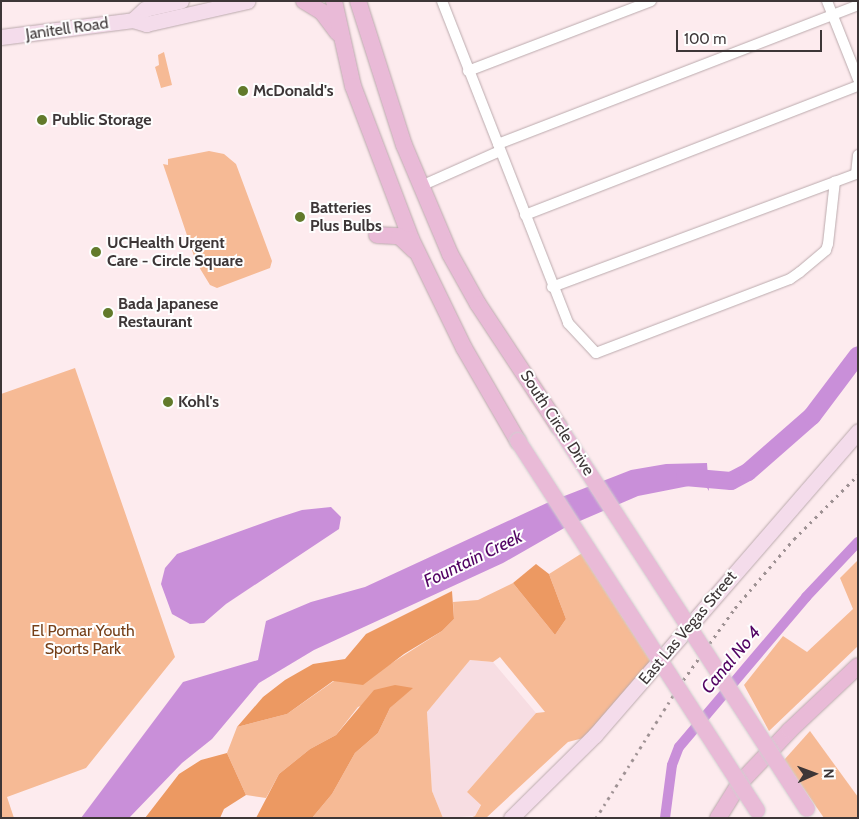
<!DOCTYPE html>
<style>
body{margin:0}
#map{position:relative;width:859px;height:819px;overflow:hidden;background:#fdebee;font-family:Cabin,sans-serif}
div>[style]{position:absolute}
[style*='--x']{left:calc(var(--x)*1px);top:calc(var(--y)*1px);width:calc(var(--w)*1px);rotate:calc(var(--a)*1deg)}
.built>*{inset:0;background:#f7dde2}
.green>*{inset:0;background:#f6ba95}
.forest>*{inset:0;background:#ec9962}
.water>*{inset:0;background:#c98fd9}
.canal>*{height:10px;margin:-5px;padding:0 5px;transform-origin:5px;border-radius:5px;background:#c98fd9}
.river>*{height:18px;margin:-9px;padding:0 9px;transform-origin:9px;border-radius:9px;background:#c98fd9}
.roads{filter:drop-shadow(0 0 1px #bbaaad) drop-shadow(0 0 1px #bbaaad)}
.street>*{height:10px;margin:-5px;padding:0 5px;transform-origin:5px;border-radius:5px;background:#fff}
.secondary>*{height:15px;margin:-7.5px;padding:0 7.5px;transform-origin:7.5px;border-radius:7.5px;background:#f4dceb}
.primary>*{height:16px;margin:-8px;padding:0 8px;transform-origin:8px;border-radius:8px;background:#e9bad7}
.rail>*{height:3px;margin-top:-1.5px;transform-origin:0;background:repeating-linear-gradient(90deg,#9e9193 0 2.5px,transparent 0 7.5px)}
.bridges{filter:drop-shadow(0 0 1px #d0cfcf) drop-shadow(0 0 1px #d0cfcf)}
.primary-bridge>*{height:16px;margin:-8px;padding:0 8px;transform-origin:8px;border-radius:8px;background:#e9bad7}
.dots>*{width:14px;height:14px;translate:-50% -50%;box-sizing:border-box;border:2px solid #fefefe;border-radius:50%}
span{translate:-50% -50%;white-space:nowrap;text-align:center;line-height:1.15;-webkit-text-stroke:4px #fefefe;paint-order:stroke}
.street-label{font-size:16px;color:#3d3637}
.poi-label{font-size:16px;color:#3d3637;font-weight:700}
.left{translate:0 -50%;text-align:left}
.park-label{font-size:16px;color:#753f18}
.water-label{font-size:18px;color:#520363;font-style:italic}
.frame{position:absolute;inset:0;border:2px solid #3d3637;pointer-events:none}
.north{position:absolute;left:789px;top:749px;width:50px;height:50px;-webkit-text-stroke:4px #fefefe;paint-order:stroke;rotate:88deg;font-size:14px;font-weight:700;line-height:20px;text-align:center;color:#3d3637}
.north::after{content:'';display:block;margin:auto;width:18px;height:22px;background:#3d3637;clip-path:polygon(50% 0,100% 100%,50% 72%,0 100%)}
.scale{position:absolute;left:676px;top:30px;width:146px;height:22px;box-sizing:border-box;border:2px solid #3d3637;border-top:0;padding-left:6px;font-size:15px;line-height:18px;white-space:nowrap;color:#3d3637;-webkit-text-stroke:4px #fefefe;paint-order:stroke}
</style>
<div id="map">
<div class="built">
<i style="clip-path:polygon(470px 660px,493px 662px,536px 713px,467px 792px,481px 804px,475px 816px,443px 818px,432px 791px,427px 712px)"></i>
</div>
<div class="green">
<i style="clip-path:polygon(164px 52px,172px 85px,161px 88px,155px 67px,159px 65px,158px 55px)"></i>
<i style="clip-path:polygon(209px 151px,224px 154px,236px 164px,272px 261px,270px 268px,217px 288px,210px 285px,196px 262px,163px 164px,168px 165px,168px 159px)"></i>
<i style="clip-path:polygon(75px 368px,175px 657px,86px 768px,7px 797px,14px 818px,1px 818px,1px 394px)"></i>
<i style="clip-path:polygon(587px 550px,664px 656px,595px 735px,568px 742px,486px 818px,470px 818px,475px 816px,481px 805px,467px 792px,536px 713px,545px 712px,500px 657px,493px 662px,470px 660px,427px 712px,432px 791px,443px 818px,312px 818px,332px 794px,355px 753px,378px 733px,390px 708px,412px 688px,358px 707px,336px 735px,310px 749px,279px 774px,266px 798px,246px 795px,227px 753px,237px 727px,287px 714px,334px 681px,384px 668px,442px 631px,454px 619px,453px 602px,478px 600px,513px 583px,555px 635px,566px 619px,549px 574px)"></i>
<i style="clip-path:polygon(858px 560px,858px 646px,769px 731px,744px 685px,783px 636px,807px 652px,853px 609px,840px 578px)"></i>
<i style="clip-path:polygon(810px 731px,858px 797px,858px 818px,824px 818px,784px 760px)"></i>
</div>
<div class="forest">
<i style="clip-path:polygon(536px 564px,549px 574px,566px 619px,555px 635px,513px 583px)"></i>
<i style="clip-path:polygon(452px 591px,454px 619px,442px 631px,404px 654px,363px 685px,333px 681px,287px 714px,237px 727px,263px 697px,285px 680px,313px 664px,345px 659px,366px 634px)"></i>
<i style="clip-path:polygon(395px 685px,413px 688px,390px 708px,378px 733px,355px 753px,332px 794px,312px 818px,256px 818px,279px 774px,310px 749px,336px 735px,374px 690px)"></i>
<i style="clip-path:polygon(227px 753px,246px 795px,224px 809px,220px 818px,145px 818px,179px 774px,201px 760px)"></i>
</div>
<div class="water">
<i style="clip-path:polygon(707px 463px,709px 491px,704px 483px,638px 496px,566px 527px,503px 563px,314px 650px,259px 683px,212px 739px,182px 763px,129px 818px,81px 818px,183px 682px,258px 660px,266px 621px,311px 602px,365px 587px,549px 502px,631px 470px,666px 464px)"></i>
<i style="clip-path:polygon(331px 507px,341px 517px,339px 529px,226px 604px,204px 623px,190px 624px,172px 614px,161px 584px,165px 568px,177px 554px,274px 519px,302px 510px)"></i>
</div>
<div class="canal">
<i style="--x:665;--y:818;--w:53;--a:-82.5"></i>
<i style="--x:672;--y:765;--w:19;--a:-69"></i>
<i style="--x:679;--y:747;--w:197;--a:-49.7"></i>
<i style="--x:806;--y:597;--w:76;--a:-46.6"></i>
</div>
<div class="river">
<i style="--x:685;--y:477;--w:46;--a:5"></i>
<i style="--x:731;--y:481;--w:19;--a:-28"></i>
<i style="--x:748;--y:472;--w:85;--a:-41.2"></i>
<i style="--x:812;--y:416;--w:76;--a:-53"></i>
</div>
<div class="roads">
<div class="street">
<i style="--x:442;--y:1;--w:346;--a:68.6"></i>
<i style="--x:568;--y:323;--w:41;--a:47"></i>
<i style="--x:596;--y:353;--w:208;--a:-20.9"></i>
<i style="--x:790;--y:279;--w:12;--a:-35"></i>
<i style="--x:800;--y:272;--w:34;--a:-40"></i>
<i style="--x:826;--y:250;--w:6;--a:-72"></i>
<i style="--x:828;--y:244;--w:63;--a:-83.7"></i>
<i style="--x:827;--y:1;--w:84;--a:68.3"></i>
<i style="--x:468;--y:71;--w:196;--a:-20.9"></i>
<i style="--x:498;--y:144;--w:386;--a:-21.1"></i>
<i style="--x:421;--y:186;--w:86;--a:-23.9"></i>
<i style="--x:525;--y:215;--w:357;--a:-21.2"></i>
<i style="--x:552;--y:287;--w:324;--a:-20.4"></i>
<i style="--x:856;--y:174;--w:19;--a:-84"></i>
</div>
<div class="secondary">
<i style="--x:133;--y:20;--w:16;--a:-43"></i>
<i style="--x:145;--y:9;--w:37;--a:-13"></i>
<i style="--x:1;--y:37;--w:133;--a:-7.3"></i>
<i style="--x:133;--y:20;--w:14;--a:17"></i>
<i style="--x:146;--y:24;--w:104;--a:-12.8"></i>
<i style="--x:511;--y:818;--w:118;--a:-44.7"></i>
<i style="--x:595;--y:735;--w:402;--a:-49.1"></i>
</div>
<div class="primary">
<i style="--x:304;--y:1;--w:21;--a:31"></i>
<i style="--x:322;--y:12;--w:26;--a:53"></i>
<i style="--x:334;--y:1;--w:87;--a:77.4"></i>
<i style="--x:353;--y:86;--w:164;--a:69.2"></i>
<i style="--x:411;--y:239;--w:121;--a:64.1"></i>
<i style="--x:464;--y:348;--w:108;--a:59.9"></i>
<i style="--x:358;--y:1;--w:151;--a:72.3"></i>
<i style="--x:404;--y:145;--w:118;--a:67.1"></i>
<i style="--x:450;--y:254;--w:57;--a:60.8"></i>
<i style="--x:478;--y:304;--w:147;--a:56.6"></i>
<i style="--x:377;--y:235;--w:22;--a:3"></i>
<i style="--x:399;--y:236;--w:21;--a:43"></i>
<i style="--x:718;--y:818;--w:40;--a:-58"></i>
<i style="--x:739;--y:784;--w:74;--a:-46.6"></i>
<i style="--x:790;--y:730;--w:93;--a:-43.3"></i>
</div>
</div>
<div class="rail">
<i style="--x:596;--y:818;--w:156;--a:-57.8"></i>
<i style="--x:679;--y:686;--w:96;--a:-54.3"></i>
<i style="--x:735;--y:608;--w:91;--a:-49.5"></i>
<i style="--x:794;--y:539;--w:91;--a:-45"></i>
</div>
<div class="bridges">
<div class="primary-bridge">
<i style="--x:559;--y:427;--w:455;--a:57"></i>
<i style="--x:518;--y:441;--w:440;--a:57.1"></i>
</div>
</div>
<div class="dots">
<i style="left:243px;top:91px;background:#627a2b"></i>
<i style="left:42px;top:120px;background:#627a2b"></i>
<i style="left:300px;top:217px;background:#627a2b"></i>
<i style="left:96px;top:252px;background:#627a2b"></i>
<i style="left:108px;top:313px;background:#627a2b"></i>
<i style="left:168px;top:402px;background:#627a2b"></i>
</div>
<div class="street-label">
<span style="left:67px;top:29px;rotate:-8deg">Janitell Road</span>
<span style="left:557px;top:423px;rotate:57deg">South Circle Drive</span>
<span style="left:688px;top:628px;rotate:-50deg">East Las Vegas Street</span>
</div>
<div class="poi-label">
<span class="left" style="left:253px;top:91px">McDonald's</span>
<span class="left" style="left:52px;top:120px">Public Storage</span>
<span class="left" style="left:310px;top:217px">Batteries<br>Plus Bulbs</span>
<span class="left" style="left:107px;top:252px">UCHealth Urgent<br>Care - Circle Square</span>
<span class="left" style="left:118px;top:313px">Bada Japanese<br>Restaurant</span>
<span class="left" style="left:178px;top:402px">Kohl's</span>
</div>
<div class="park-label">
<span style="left:83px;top:640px">El Pomar Youth<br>Sports Park</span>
</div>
<div class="water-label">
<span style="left:473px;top:559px;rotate:-26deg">Fountain Creek</span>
<span style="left:731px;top:660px;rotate:-50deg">Canal No 4</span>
</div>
<div class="frame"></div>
<div class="north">N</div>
<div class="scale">100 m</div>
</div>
